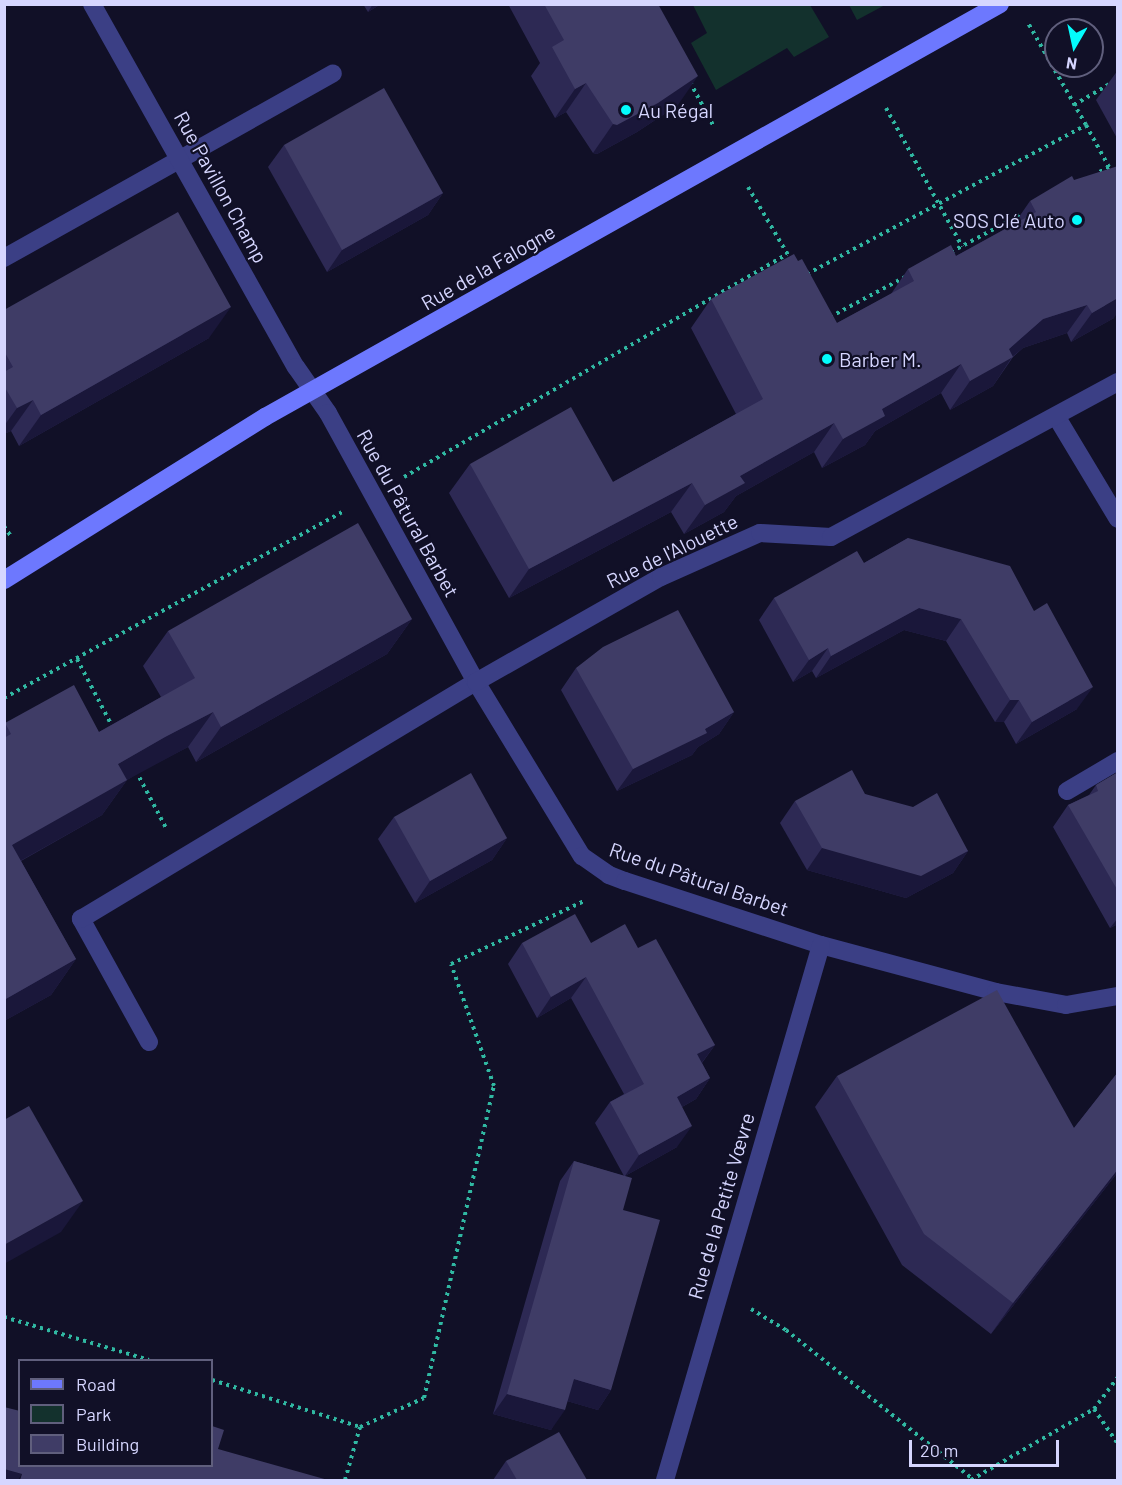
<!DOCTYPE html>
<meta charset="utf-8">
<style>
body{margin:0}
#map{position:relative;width:1122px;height:1485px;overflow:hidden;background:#111027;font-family:Barlow,sans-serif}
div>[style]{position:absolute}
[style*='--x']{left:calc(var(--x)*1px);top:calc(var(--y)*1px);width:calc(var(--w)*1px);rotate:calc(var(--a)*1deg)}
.green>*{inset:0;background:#13312d}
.path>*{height:4px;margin-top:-2px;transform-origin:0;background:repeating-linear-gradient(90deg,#30b8a2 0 3px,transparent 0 7.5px)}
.lane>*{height:18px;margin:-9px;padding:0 9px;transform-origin:9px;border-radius:9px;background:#3b3f85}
.street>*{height:18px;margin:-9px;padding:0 9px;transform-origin:9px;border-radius:9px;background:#3b3f85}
.secondary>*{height:18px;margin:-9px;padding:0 9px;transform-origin:9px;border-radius:9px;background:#6d78fe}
.wall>*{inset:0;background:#2d2954}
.shaded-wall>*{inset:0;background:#1a173a}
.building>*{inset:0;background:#3f3c66}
.dots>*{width:16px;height:16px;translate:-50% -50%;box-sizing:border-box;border:3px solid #111027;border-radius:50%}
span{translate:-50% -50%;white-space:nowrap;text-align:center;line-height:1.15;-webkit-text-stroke:4.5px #111027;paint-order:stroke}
.poi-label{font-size:20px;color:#d6d6ff}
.left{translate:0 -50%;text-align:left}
.right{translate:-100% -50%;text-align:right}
.street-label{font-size:20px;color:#d6d6ff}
.frame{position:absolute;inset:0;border:6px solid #d6d6ff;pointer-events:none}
.legend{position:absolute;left:18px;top:1359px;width:195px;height:108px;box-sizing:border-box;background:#111027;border:2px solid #605f7d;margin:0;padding:8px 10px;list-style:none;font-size:18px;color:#d6d6ff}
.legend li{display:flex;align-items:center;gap:12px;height:30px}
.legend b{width:30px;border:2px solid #605f7d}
.north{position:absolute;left:1044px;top:18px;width:60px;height:60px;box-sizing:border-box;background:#111027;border:2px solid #605f7d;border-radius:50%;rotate:189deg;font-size:16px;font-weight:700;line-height:24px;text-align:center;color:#d6d6ff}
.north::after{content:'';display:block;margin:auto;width:21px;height:27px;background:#03fcfd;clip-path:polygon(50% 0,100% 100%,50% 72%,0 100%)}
.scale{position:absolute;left:909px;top:1440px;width:150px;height:27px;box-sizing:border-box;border:3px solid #d6d6ff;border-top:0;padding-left:8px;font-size:18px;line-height:21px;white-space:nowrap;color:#d6d6ff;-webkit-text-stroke:4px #111027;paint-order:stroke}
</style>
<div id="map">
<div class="green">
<i style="clip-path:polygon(693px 5px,810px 5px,829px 37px,794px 57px,787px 48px,716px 90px,691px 43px,707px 33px)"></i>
<i style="clip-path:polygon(849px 5px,885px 5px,857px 20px)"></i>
</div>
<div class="path">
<i style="--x:690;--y:82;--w:49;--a:61.9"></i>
<i style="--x:1074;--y:105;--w:51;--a:-30.6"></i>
<i style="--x:886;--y:108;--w:158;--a:61.2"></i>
<i style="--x:1086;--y:125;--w:48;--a:61.3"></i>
<i style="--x:1109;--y:167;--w:11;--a:153"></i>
<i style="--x:748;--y:187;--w:79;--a:59.5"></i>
<i style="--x:951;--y:252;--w:83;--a:-28.1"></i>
<i style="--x:807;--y:274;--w:316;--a:-28.1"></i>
<i style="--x:1086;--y:125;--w:117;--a:-119.6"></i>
<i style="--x:830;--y:317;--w:85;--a:-28.1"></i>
<i style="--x:404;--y:477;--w:443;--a:-30.2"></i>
<i style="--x:4;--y:526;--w:11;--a:56"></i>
<i style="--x:77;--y:659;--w:78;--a:62.4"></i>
<i style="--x:4;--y:698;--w:387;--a:-28.8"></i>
<i style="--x:136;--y:771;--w:64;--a:62.2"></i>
<i style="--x:751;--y:1309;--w:41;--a:31"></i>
<i style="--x:786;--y:1330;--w:241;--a:38.6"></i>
<i style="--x:4;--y:1317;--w:151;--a:16.5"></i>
<i style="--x:212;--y:1380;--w:155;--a:17.6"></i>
<i style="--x:1094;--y:1409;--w:42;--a:55.6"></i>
<i style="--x:345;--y:1480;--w:55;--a:-74.2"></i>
<i style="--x:360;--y:1427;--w:70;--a:-24.4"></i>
<i style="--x:424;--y:1398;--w:320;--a:-77.4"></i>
<i style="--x:494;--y:1086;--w:129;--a:-109.4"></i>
<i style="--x:451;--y:964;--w:147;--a:-25.3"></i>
<i style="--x:971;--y:1480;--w:142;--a:-30"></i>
<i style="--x:1094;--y:1409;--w:40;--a:-53"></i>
</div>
<div class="lane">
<i style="--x:4;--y:258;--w:377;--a:-29.3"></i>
<i style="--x:1056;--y:416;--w:120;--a:59"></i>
<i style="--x:1067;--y:791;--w:59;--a:-30.5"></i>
<i style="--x:149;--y:1042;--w:141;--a:-118.9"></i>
<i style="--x:81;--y:919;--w:461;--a:-31"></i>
</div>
<div class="street">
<i style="--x:92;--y:4;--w:416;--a:60.7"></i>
<i style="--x:296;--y:367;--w:56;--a:55.2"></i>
<i style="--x:328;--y:413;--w:307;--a:61.2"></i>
<i style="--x:476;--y:682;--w:204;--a:58.7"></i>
<i style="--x:582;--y:856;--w:33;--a:35"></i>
<i style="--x:609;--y:875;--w:17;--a:21"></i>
<i style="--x:625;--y:881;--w:206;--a:18.1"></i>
<i style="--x:821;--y:945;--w:181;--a:15"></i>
<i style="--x:996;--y:992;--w:71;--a:10.5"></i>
<i style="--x:1066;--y:1005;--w:53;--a:-9.8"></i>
<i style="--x:476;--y:682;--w:213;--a:-29.6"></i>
<i style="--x:661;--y:577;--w:108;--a:-24"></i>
<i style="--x:760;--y:533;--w:71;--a:3.2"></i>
<i style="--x:831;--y:537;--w:326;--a:-28.4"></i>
<i style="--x:665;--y:1480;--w:557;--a:-73.74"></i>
</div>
<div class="secondary">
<i style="--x:4;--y:580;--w:308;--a:-32"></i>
<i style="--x:265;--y:417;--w:843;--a:-29.33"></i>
</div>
<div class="wall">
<i style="clip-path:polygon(363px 4px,381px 4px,368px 12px)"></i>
<i style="clip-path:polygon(508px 4px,658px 4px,678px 105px,637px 132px,597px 154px,593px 153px,566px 112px,555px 118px,531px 76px,540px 63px)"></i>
<i style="clip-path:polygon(1118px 70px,1118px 140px,1096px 100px)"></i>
<i style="clip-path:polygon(284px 145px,443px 193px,428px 215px,327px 272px,268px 167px)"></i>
<i style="clip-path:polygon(1030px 201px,1114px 318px,1071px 342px,1067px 333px,1023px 348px,1013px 357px,993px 386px,950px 410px,941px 393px,875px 431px,865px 445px,822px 468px,814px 452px,736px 496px,724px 512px,684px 534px,671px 512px,509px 598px,449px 493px,470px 464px,613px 482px,736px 414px,691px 328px,711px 299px,837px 323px,891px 294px,908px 269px,956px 256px,1014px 224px)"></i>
<i style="clip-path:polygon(4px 310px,209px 338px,19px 446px,11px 431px,4px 434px)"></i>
<i style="clip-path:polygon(908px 538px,1077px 709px,1016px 744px,1004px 722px,995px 722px,946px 641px,904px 630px,816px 678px,812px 671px,793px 682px,759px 620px,774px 598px,864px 563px)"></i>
<i style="clip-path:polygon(412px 619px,387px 654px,196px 762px,188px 747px,140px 772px,127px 780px,102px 815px,21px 861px,76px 959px,51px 995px,4px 1021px,4px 724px,5px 723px,99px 732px,161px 697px,143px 666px,168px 631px)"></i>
<i style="clip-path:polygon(576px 668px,734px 712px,719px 734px,698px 747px,692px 755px,617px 791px,561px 690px)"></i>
<i style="clip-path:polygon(1118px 772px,1118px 924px,1110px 928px,1053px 827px,1068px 805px,1089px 795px,1096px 785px)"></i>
<i style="clip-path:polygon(865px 794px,968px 851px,953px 873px,906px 898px,807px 870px,780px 823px,795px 801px)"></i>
<i style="clip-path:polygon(394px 817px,507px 838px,492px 860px,415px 903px,378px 839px)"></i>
<i style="clip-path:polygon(522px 943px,591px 943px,638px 948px,715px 1045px,702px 1063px,710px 1078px,696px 1099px,682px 1107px,677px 1147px,625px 1176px,611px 1390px,598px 1410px,567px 1401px,551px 1430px,493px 1414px,560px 1181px,574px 1161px,624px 1176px,595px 1123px,610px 1102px,624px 1094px,571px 998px,537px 1018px,508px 964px)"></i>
<i style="clip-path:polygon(1118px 1072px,1118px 1172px,991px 1334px,902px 1265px,815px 1107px,837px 1076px,1074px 1128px)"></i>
<i style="clip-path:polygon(506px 1461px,587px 1480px,493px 1480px)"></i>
</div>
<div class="shaded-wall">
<i style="clip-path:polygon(373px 4px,381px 4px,368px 12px)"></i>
<i style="clip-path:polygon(698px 76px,678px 105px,637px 132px,597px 154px,593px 153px,613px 124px)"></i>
<i style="clip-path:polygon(586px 83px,566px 112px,555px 118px,575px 89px)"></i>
<i style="clip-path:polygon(443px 193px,428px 215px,327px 272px,342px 250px)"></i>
<i style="clip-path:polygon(1118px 298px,1118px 312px,1114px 318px,1071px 342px,1092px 313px)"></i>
<i style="clip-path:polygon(1087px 305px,1067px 333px,1023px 348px,1012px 357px,993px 386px,950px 410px,970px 381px,1009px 349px,1043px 319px)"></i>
<i style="clip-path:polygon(231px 307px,209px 338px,19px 446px,41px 415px)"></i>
<i style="clip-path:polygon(961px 364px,941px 393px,875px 431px,865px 445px,822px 468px,843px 439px,882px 409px)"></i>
<i style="clip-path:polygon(33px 400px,11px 431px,4px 434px,4px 426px,17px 408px)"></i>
<i style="clip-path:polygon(834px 423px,814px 452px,736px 496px,724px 512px,684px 534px,705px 505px,740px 476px)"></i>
<i style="clip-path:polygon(692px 483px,671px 512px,509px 598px,529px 569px)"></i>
<i style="clip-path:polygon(919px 608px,961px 619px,946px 641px,904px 630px,816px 678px,831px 656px)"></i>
<i style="clip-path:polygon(412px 619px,387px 654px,196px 762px,221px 727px)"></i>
<i style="clip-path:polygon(828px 648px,812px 671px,793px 682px,809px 660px)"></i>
<i style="clip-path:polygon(1093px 687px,1077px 709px,1016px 744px,1032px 722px)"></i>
<i style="clip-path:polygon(1010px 700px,1019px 700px,1004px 722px,995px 722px)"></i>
<i style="clip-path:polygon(213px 712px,188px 747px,127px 780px,102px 815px,4px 870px,12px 845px,118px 764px,165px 737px)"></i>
<i style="clip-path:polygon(734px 712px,719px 734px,698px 747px,692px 755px,617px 791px,633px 769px,705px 729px)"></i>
<i style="clip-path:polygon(507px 838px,492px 860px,415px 903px,430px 881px)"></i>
<i style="clip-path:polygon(822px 848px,968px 851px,953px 873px,906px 898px,807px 870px)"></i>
<i style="clip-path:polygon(1118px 918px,1118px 924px,1110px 928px)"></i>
<i style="clip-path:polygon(76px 959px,51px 995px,4px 1021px,4px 1000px)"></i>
<i style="clip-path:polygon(586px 977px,571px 998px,537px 1018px,551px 997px)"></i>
<i style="clip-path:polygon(715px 1045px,700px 1065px,697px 1054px)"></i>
<i style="clip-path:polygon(710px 1078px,696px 1099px,662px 1118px,677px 1097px)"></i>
<i style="clip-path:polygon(692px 1126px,677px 1147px,625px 1176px,639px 1155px)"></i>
<i style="clip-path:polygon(1118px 1169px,1118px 1172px,991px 1334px,1013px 1303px)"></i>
<i style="clip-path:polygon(83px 1201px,61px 1232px,4px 1264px,4px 1245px)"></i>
<i style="clip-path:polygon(574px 1379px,611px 1390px,598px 1410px,560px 1399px)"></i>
<i style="clip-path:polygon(507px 1394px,565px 1410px,551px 1430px,493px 1414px)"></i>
<i style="clip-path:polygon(4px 1469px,22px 1474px,18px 1480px,4px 1480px)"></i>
</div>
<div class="building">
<i style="clip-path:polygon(544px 4px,658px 4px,698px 76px,658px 103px,617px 125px,613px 124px,586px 83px,575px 89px,552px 47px,564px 40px)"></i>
<i style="clip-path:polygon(384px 88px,443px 193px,342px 250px,284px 145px)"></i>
<i style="clip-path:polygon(1118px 166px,1118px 298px,1092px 313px,1087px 305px,1043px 319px,1009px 349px,1013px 357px,970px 381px,961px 364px,882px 409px,885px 416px,843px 439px,834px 423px,740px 476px,745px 483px,705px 505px,692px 483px,529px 569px,470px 464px,571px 407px,613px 482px,763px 399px,711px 299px,794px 254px,798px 261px,802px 259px,837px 323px,914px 281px,908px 269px,951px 245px,956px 256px,1036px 212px,1030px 201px,1072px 176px,1074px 180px)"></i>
<i style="clip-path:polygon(178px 212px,231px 307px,41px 415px,33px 400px,17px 408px,4px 386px,4px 372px,13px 367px,4px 351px,4px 310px)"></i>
<i style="clip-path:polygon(358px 523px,412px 619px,221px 727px,213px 712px,165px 737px,118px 764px,127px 780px,12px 845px,76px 959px,4px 1000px,4px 738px,11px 734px,5px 723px,74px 685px,99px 732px,195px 678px,168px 631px)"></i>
<i style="clip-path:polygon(908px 538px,1010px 566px,1034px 611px,1047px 603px,1093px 687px,1032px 722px,1019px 700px,1010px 700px,961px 619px,919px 608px,831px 656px,828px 648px,809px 660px,774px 598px,857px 551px,864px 563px)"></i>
<i style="clip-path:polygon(678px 610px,734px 712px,705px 729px,707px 733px,633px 769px,576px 668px,603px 647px)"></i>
<i style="clip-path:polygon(852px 770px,865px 794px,913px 807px,937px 793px,968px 851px,921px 876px,822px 848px,795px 801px)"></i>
<i style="clip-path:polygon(1118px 772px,1118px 891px,1068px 805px,1098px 791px,1096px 785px)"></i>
<i style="clip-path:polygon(471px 773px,507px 838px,430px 881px,394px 817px)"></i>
<i style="clip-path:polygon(575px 914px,591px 943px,625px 924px,638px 948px,656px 939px,715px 1045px,697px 1054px,710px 1078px,677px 1097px,692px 1126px,639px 1155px,610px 1102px,644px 1084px,586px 977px,551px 997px,522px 943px)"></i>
<i style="clip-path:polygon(997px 990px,1074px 1128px,1118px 1072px,1118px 1169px,1013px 1303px,924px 1234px,837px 1076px)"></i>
<i style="clip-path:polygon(29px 1106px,83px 1201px,4px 1245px,4px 1120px)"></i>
<i style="clip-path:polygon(574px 1161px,632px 1178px,623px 1210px,660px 1220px,611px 1390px,574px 1379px,565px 1410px,507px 1394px)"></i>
<i style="clip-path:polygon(4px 1407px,20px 1411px,20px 1466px,212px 1466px,212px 1426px,224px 1430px,218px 1449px,328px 1480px,20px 1480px,22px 1474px,4px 1469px)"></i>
<i style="clip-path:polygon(559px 1432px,587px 1480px,517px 1480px,506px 1461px)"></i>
</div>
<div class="dots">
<i style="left:626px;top:110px;background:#03fcfd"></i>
<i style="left:1077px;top:220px;background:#03fcfd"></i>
<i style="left:827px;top:359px;background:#03fcfd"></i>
</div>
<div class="poi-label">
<span class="left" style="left:638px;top:110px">Au Régal</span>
<span class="right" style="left:1065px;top:220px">SOS Clé Auto</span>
<span class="left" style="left:839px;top:359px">Barber M.</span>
</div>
<div class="street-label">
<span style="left:221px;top:187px;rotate:61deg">Rue Pavillon Champ</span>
<span style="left:488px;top:267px;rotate:-30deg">Rue de la Falogne</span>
<span style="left:408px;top:513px;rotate:61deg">Rue du Pâtural Barbet</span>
<span style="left:672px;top:551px;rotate:-26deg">Rue de l'Alouette</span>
<span style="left:699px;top:879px;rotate:19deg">Rue du Pâtural Barbet</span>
<span style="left:721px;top:1206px;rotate:-74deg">Rue de la Petite Vœvre</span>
</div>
<div class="frame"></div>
<ul class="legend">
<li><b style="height:8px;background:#6d78fe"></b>Road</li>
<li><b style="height:16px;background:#13312d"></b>Park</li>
<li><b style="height:16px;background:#3f3c66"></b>Building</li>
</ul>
<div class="north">N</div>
<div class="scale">20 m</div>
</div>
